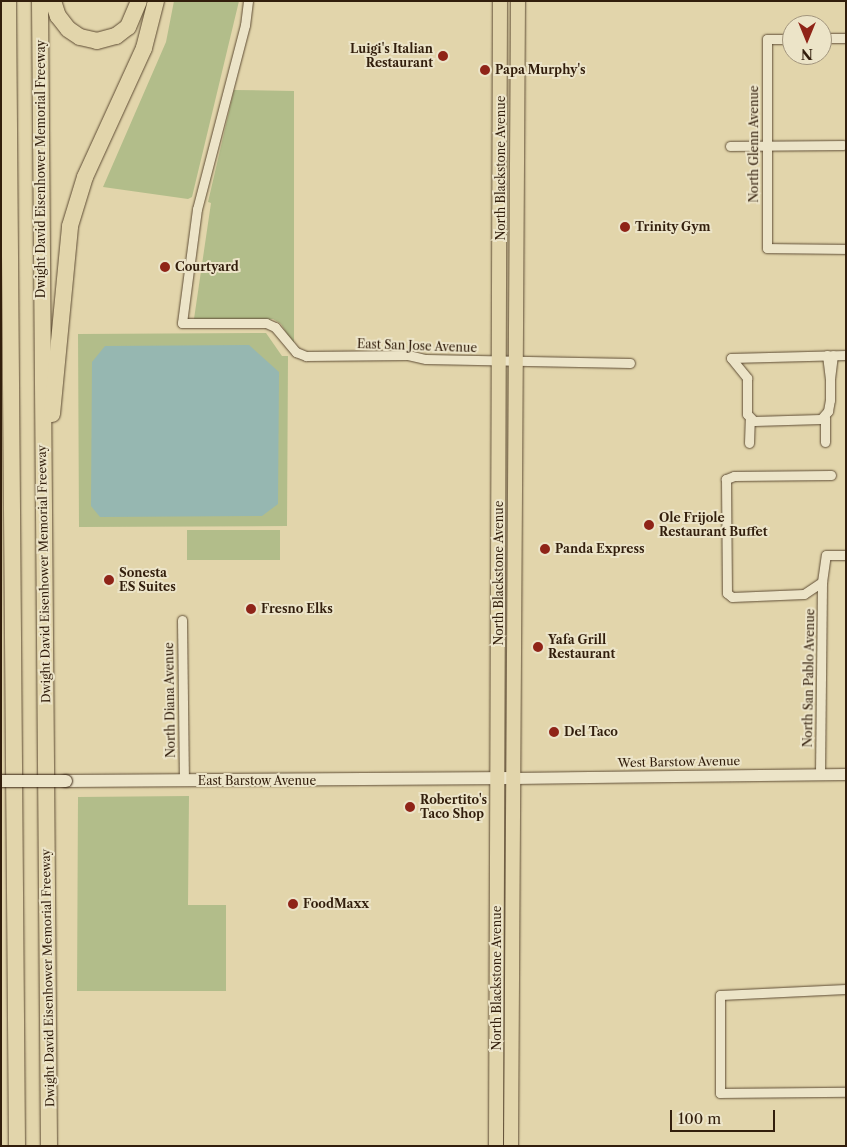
<!DOCTYPE html>
<style>
body{margin:0}
#map{position:relative;width:847px;height:1147px;overflow:hidden;background:#e2d5ab;font-family:"Libre Caslon Text",serif}
div>[style]{position:absolute}
[style*='--x']{left:calc(var(--x)*1px);top:calc(var(--y)*1px);width:calc(var(--w)*1px);rotate:calc(var(--a)*1deg)}
.green>*{inset:0;background:#b2bd8a}
.water>*{inset:0;background:#96b7b1}
.roads{filter:drop-shadow(0 0 1px #5e4c34) drop-shadow(0 0 1px #5e4c34)}
.minor>*{height:9px;margin:-4.5px;padding:0 4.5px;transform-origin:4.5px;border-radius:4.5px;background:#ece4c8}
.tertiary>*{height:11px;margin:-5.5px;padding:0 5.5px;transform-origin:5.5px;border-radius:5.5px;background:#ece4c8}
.secondary>*{height:12px;margin:-6px;padding:0 6px;transform-origin:6px;border-radius:6px;background:#ece4c8}
.primary>*{height:14px;margin:-7px;padding:0 7px;transform-origin:7px;border-radius:7px;background:#e2d5ab}
.motorway>*{height:16px;margin:-8px;padding:0 8px;transform-origin:8px;border-radius:8px;background:#e2d5ab}
.bridges{filter:drop-shadow(0 0 1px #321e0c) drop-shadow(0 0 1px #321e0c)}
.secondary-bridge>*{height:12px;margin:-6px;padding:0 6px;transform-origin:6px;border-radius:6px;background:#ece4c8}
.dots>*{width:14px;height:14px;translate:-50% -50%;box-sizing:border-box;border:2px solid #ece4c8;border-radius:50%}
span{translate:-50% -50%;white-space:nowrap;text-align:center;line-height:1.15;-webkit-text-stroke:4px #ece4c8;paint-order:stroke}
.poi-label{font-size:12px;color:#321e0c;font-weight:700}
.right{translate:-100% -50%;text-align:right}
.left{translate:0 -50%;text-align:left}
.street-label{font-size:12px;color:#321e0c}
.frame{position:absolute;inset:0;border:2px solid #321e0c;pointer-events:none}
.north{position:absolute;left:782px;top:15px;width:50px;height:50px;box-sizing:border-box;background:#ece4c8;border:1px solid #a2957d;border-radius:50%;rotate:180deg;font-size:14px;font-weight:700;line-height:20px;text-align:center;color:#321e0c}
.north::after{content:'';display:block;margin:auto;width:18px;height:22px;background:#8f2418;clip-path:polygon(50% 0,100% 100%,50% 72%,0 100%)}
.scale{position:absolute;left:670px;top:1110px;width:105px;height:22px;box-sizing:border-box;border:2px solid #321e0c;border-top:0;padding-left:6px;font-size:15px;line-height:18px;white-space:nowrap;color:#321e0c;-webkit-text-stroke:4px #ece4c8;paint-order:stroke}
</style>
<div id="map">
<div class="green">
<i style="clip-path:polygon(174px 1px,239px 1px,192px 197px,188px 199px,103px 187px,166px 42px)"></i>
<i style="clip-path:polygon(234px 90px,294px 91px,294px 345px,281px 324px,273px 319px,194px 319px,211px 203px,208px 202px)"></i>
<i style="clip-path:polygon(266px 333px,282px 356px,288px 356px,287px 526px,79px 527px,78px 334px)"></i>
<i style="clip-path:polygon(187px 530px,280px 530px,280px 560px,187px 560px)"></i>
<i style="clip-path:polygon(189px 796px,188px 905px,226px 905px,226px 991px,77px 991px,78px 797px)"></i>
</div>
<div class="water">
<i style="clip-path:polygon(249px 345px,279px 372px,278px 504px,262px 516px,100px 517px,91px 506px,92px 362px,105px 346px)"></i>
</div>
<div class="roads">
<div class="minor">
<i style="--x:248;--y:1;--w:24;--a:97"></i>
<i style="--x:245;--y:25;--w:190;--a:104.6"></i>
<i style="--x:197;--y:209;--w:115;--a:97.5"></i>
<i style="--x:182;--y:323;--w:84;--a:0"></i>
<i style="--x:266;--y:323;--w:10;--a:24"></i>
<i style="--x:275;--y:327;--w:33;--a:50"></i>
<i style="--x:296;--y:352;--w:11;--a:22"></i>
<i style="--x:306;--y:356;--w:102;--a:-0.6"></i>
<i style="--x:408;--y:355;--w:18;--a:13"></i>
<i style="--x:426;--y:359;--w:204;--a:1.1"></i>
<i style="--x:822;--y:38;--w:24;--a:0"></i>
<i style="--x:792;--y:39;--w:25;--a:180"></i>
<i style="--x:767;--y:39;--w:209;--a:90"></i>
<i style="--x:767;--y:248;--w:79;--a:0.7"></i>
<i style="--x:730;--y:146;--w:113;--a:-0.5"></i>
<i style="--x:827;--y:355;--w:24;--a:83"></i>
<i style="--x:830;--y:379;--w:24;--a:-83"></i>
<i style="--x:731;--y:358;--w:26;--a:51"></i>
<i style="--x:747;--y:378;--w:36;--a:90"></i>
<i style="--x:747;--y:414;--w:10;--a:45"></i>
<i style="--x:754;--y:421;--w:67;--a:-1.7"></i>
<i style="--x:821;--y:419;--w:11;--a:-49"></i>
<i style="--x:828;--y:411;--w:11;--a:-80"></i>
<i style="--x:830;--y:400;--w:21;--a:-90"></i>
<i style="--x:731;--y:358;--w:115;--a:-1.5"></i>
<i style="--x:825;--y:442;--w:25;--a:-90"></i>
<i style="--x:749;--y:443;--w:24;--a:-88"></i>
<i style="--x:831;--y:475;--w:97;--a:179.4"></i>
<i style="--x:734;--y:476;--w:9;--a:159"></i>
<i style="--x:726;--y:479;--w:114;--a:89.5"></i>
<i style="--x:727;--y:593;--w:6;--a:39"></i>
<i style="--x:732;--y:597;--w:72;--a:-2.4"></i>
<i style="--x:804;--y:594;--w:22;--a:-34"></i>
<i style="--x:822;--y:582;--w:27;--a:-82"></i>
<i style="--x:826;--y:555;--w:20;--a:0"></i>
<i style="--x:182;--y:620;--w:161;--a:89.3"></i>
<i style="--x:820;--y:774;--w:192;--a:-89.4"></i>
<i style="--x:846;--y:989;--w:126;--a:177.3"></i>
<i style="--x:720;--y:995;--w:98;--a:90"></i>
<i style="--x:720;--y:1093;--w:126;--a:-0.5"></i>
</div>
<div class="tertiary">
<i style="--x:513;--y:778;--w:333;--a:-0.7"></i>
</div>
<div class="secondary">
<i style="--x:66;--y:781;--w:447;--a:-0.4"></i>
</div>
<div class="primary">
<i style="--x:496;--y:1146;--w:1145;--a:-89.8"></i>
<i style="--x:511;--y:1146;--w:1145;--a:-89.65"></i>
</div>
<div class="motorway">
<i style="--x:8;--y:1;--w:1145;--a:89.55"></i>
<i style="--x:40;--y:1;--w:1145;--a:89.55"></i>
<i style="--x:53;--y:1;--w:16;--a:72"></i>
<i style="--x:58;--y:16;--w:16;--a:52"></i>
<i style="--x:68;--y:29;--w:14;--a:34"></i>
<i style="--x:80;--y:37;--w:17;--a:13"></i>
<i style="--x:97;--y:41;--w:20;--a:-15"></i>
<i style="--x:116;--y:36;--w:15;--a:-37"></i>
<i style="--x:128;--y:27;--w:28;--a:-67"></i>
<i style="--x:52;--y:414;--w:189;--a:-84.5"></i>
<i style="--x:70;--y:226;--w:51;--a:-73"></i>
<i style="--x:85;--y:177;--w:142;--a:-65.4"></i>
<i style="--x:144;--y:48;--w:49;--a:-75.7"></i>
</div>
</div>
<div class="bridges">
<div class="secondary-bridge">
<i style="--x:1;--y:781;--w:65;--a:0"></i>
</div>
</div>
<div class="dots">
<i style="left:443px;top:56px;background:#8f2418"></i>
<i style="left:485px;top:70px;background:#8f2418"></i>
<i style="left:625px;top:227px;background:#8f2418"></i>
<i style="left:165px;top:267px;background:#8f2418"></i>
<i style="left:649px;top:525px;background:#8f2418"></i>
<i style="left:545px;top:549px;background:#8f2418"></i>
<i style="left:109px;top:580px;background:#8f2418"></i>
<i style="left:251px;top:609px;background:#8f2418"></i>
<i style="left:538px;top:647px;background:#8f2418"></i>
<i style="left:554px;top:732px;background:#8f2418"></i>
<i style="left:410px;top:807px;background:#8f2418"></i>
<i style="left:293px;top:904px;background:#8f2418"></i>
</div>
<div class="poi-label">
<span class="right" style="left:433px;top:56px">Luigi's Italian<br>Restaurant</span>
<span class="left" style="left:495px;top:70px">Papa Murphy's</span>
<span class="left" style="left:635px;top:227px">Trinity Gym</span>
<span class="left" style="left:175px;top:267px">Courtyard</span>
<span class="left" style="left:659px;top:525px">Ole Frijole<br>Restaurant Buffet</span>
<span class="left" style="left:555px;top:549px">Panda Express</span>
<span class="left" style="left:119px;top:580px">Sonesta<br>ES Suites</span>
<span class="left" style="left:261px;top:609px">Fresno Elks</span>
<span class="left" style="left:548px;top:647px">Yafa Grill<br>Restaurant</span>
<span class="left" style="left:564px;top:732px">Del Taco</span>
<span class="left" style="left:420px;top:807px">Robertito's<br>Taco Shop</span>
<span class="left" style="left:303px;top:904px">FoodMaxx</span>
</div>
<div class="street-label">
<span style="left:754px;top:144px;rotate:-90deg">North Glenn Avenue</span>
<span style="left:501px;top:168px;rotate:-90deg">North Blackstone Avenue</span>
<span style="left:41px;top:169px;rotate:-90deg">Dwight David Eisenhower Memorial Freeway</span>
<span style="left:417px;top:346px;rotate:2deg">East San Jose Avenue</span>
<span style="left:499px;top:573px;rotate:-90deg">North Blackstone Avenue</span>
<span style="left:44px;top:574px;rotate:-91deg">Dwight David Eisenhower Memorial Freeway</span>
<span style="left:809px;top:678px;rotate:-89deg">North San Pablo Avenue</span>
<span style="left:170px;top:700px;rotate:-91deg">North Diana Avenue</span>
<span style="left:679px;top:762px;rotate:-1deg">West Barstow Avenue</span>
<span style="left:257px;top:781px">East Barstow Avenue</span>
<span style="left:48px;top:978px;rotate:-91deg">Dwight David Eisenhower Memorial Freeway</span>
<span style="left:497px;top:978px;rotate:-90deg">North Blackstone Avenue</span>
</div>
<div class="frame"></div>
<div class="north">N</div>
<div class="scale">100 m</div>
</div>
